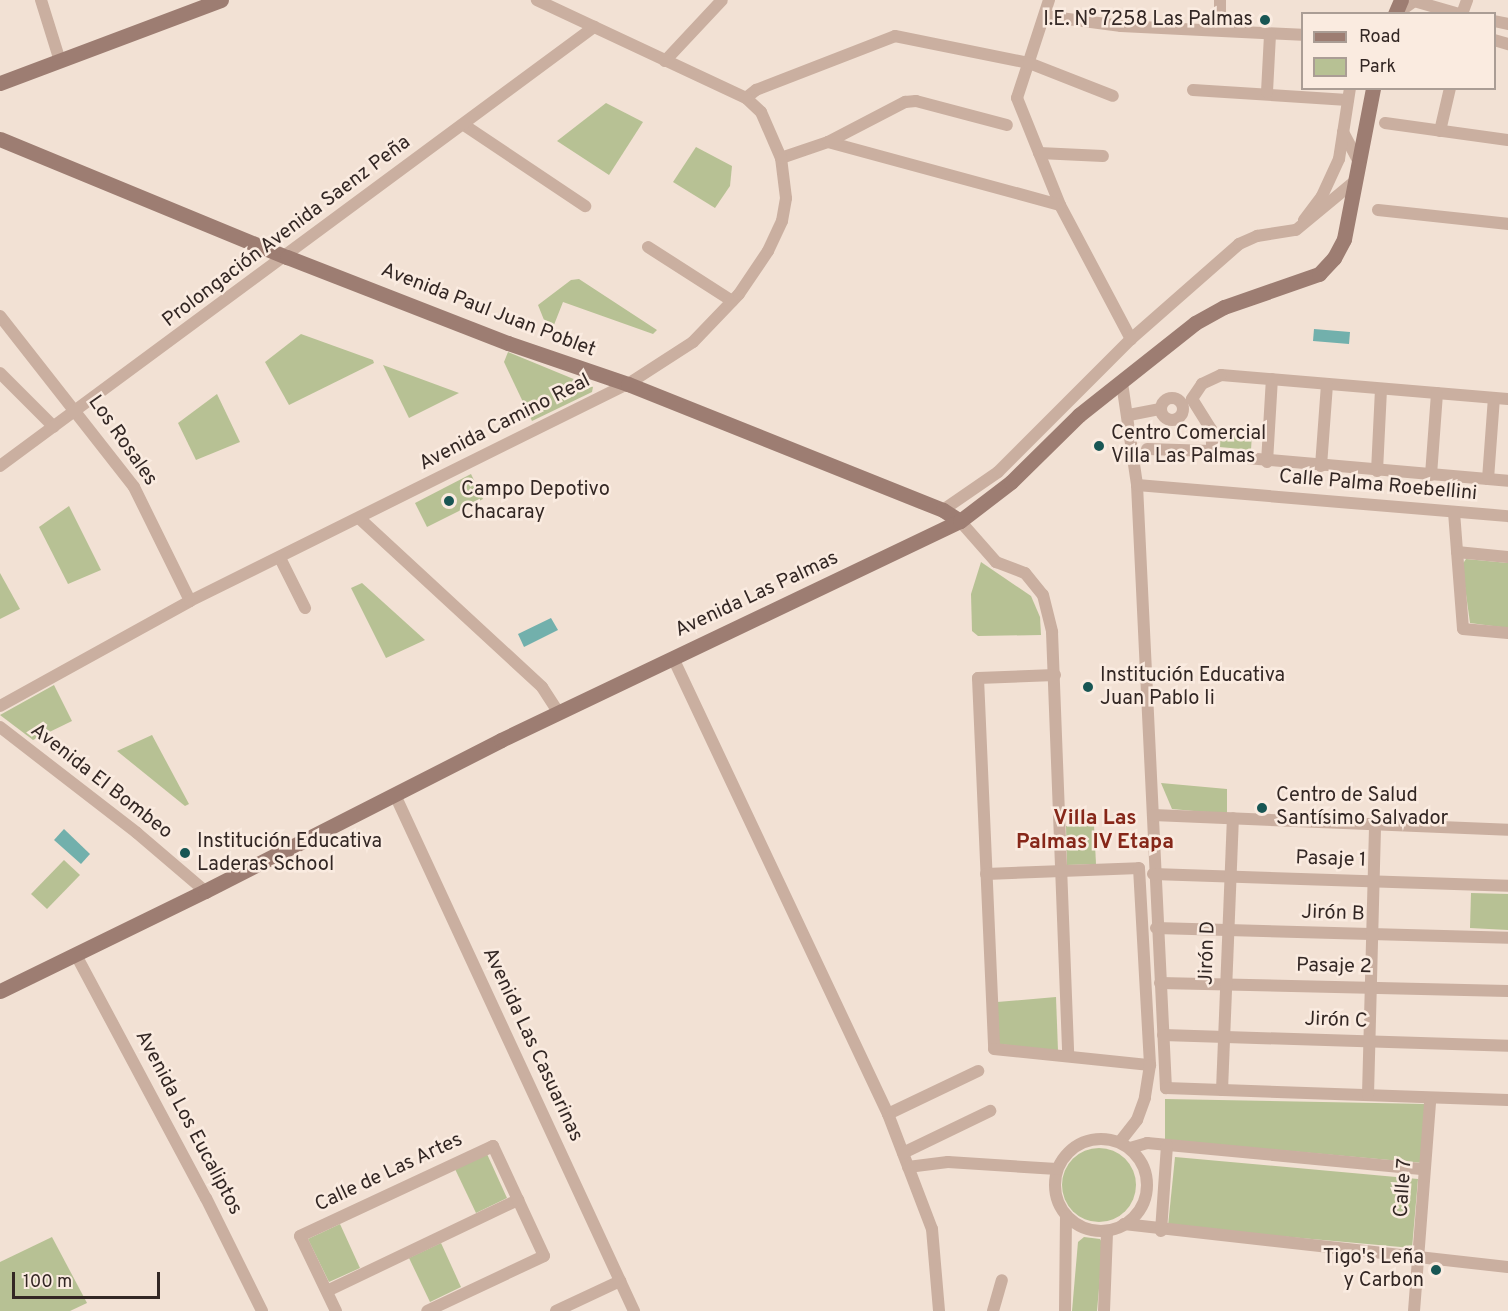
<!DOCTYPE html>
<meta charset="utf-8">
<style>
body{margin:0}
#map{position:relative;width:1508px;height:1311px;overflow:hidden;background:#f2e1d4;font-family:Overpass,sans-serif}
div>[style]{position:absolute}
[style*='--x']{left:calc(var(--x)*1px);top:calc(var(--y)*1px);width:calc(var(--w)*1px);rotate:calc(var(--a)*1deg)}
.green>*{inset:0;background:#b7c194}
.round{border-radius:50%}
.water>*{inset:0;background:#72b0ac}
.street>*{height:12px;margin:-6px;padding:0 6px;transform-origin:6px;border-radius:6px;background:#caafa0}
.street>.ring{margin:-6px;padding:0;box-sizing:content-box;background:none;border:12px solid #caafa0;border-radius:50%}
.secondary>*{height:15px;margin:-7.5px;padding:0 7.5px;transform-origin:7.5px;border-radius:7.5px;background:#9d7d72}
.dots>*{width:16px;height:16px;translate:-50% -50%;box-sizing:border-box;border:3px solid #faebe0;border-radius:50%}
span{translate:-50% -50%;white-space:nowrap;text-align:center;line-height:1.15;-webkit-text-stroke:5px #faebe0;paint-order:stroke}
.poi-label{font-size:20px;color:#332724}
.right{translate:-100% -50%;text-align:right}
.left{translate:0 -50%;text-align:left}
.street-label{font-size:20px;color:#332724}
.neighbourhood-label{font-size:21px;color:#862719;font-weight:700}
.legend{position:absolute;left:1301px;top:12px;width:195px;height:78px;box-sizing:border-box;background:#faebe0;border:2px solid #aa9d95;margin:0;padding:8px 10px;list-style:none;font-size:18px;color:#332724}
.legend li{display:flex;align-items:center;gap:12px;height:30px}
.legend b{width:30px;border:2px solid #aa9d95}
.scale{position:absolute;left:12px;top:1272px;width:148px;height:27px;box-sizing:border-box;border:3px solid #332724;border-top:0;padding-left:8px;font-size:18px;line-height:21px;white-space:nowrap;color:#332724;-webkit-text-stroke:4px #faebe0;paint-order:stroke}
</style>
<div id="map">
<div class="green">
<i style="clip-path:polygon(606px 103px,643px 122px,609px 175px,557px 141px)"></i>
<i style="clip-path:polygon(696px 147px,732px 166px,730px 186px,715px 208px,673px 182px)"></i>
<i style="clip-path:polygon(579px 279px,657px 330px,653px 334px,563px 302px,550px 335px,538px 305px,571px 280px)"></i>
<i style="clip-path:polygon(301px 334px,373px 360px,374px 363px,289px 405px,265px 362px)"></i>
<i style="clip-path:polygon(508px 352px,593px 387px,592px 392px,532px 421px,504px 362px)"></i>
<i style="clip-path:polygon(383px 365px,459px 393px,409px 418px)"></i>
<i style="clip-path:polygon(217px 394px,240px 442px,196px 460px,178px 423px)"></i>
<i style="clip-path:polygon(1221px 431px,1252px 434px,1251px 450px,1220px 447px)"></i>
<i style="clip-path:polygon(471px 474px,483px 499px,427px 527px,415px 503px)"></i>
<i style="clip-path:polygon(69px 506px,101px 570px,68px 584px,39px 527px)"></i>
<i style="clip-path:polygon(1466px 559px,1508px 563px,1508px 628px,1470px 623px,1462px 565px)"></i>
<i style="clip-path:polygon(981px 562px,1031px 596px,1040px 617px,1041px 635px,978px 636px,972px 631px,971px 594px)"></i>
<i style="clip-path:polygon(0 573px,20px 609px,0 619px)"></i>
<i style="clip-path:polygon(362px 583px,425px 640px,386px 658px,351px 588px)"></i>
<i style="clip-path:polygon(54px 685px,72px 721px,33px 740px,0 715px)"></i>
<i style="clip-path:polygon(152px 735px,189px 804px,185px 806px,117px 751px)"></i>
<i style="clip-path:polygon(1161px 783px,1227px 789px,1227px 814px,1172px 809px)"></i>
<i style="clip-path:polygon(1094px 825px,1096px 864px,1067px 865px,1066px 826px)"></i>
<i style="clip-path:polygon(64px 860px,80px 875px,47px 909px,31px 894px)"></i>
<i style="clip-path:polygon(1471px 893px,1508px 894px,1508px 930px,1470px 928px)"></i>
<i style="clip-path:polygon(1056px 997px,1058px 1051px,999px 1044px,997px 1002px)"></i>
<i style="clip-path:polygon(1165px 1099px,1427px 1104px,1423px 1163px,1165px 1140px)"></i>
<i class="round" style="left:1062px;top:1148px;width:74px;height:74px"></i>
<i style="clip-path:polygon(487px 1154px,507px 1198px,476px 1213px,455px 1169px)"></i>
<i style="clip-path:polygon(1175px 1157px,1418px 1179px,1412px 1248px,1168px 1226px)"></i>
<i style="clip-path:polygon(340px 1224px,360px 1268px,329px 1282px,308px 1239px)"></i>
<i style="clip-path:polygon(52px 1237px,87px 1303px,70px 1311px,0 1311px,0 1262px)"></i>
<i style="clip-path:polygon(1084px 1237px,1100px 1239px,1103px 1244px,1097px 1311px,1072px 1311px,1078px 1242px)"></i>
<i style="clip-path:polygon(441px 1243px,461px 1287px,430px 1302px,409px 1258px)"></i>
</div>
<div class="water">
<i style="clip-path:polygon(1314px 329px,1350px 332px,1349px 344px,1313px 341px)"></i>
<i style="clip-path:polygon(551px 618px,558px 630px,524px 647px,518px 634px)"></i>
<i style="clip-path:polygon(64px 829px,90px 854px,81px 864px,54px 840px)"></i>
</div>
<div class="street">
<i style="--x:41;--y:0;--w:64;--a:72.7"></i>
<i style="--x:1049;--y:0;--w:103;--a:108.1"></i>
<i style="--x:1017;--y:98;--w:115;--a:68.1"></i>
<i style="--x:1060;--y:205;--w:152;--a:62.1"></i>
<i style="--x:1220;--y:0;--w:30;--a:90"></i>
<i style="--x:1399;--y:12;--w:19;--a:-36"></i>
<i style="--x:1414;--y:1;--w:47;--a:16.1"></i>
<i style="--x:1462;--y:14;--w:15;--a:-70"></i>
<i style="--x:1045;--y:16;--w:77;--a:7.5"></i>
<i style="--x:1121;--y:26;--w:181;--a:2.8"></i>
<i style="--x:1494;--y:21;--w:14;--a:12"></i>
<i style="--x:1494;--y:40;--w:15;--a:16"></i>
<i style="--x:665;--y:61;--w:83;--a:-46.9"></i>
<i style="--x:1193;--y:90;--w:155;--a:3.7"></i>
<i style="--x:1267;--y:92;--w:58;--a:-87"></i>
<i style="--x:746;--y:98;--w:13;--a:-39"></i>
<i style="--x:756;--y:90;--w:149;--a:-21.2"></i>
<i style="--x:895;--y:36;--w:137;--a:11.4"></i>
<i style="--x:1029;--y:63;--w:90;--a:21.4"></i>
<i style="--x:1385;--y:123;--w:124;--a:7.9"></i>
<i style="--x:464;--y:125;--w:146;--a:33.8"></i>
<i style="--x:1440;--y:131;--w:44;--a:-76.9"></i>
<i style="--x:1343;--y:132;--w:34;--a:62"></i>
<i style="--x:828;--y:142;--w:240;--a:15.2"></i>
<i style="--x:1039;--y:153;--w:64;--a:2.7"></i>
<i style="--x:781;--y:158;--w:50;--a:-18.8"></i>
<i style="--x:828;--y:142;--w:87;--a:-27.5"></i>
<i style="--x:905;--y:102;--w:11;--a:-5"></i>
<i style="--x:916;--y:101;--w:94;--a:14.8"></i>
<i style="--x:1378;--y:210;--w:131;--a:6.1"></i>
<i style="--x:1304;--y:220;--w:30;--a:-53"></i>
<i style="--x:1322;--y:196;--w:41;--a:-65.3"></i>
<i style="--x:1339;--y:159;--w:72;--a:-81.2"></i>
<i style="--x:648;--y:247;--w:100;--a:32.7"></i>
<i style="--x:0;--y:316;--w:217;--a:51.9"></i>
<i style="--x:134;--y:487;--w:127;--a:63.8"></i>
<i style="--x:0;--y:373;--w:76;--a:45"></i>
<i style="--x:1122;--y:383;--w:103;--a:81.6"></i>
<i style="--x:1137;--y:485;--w:604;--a:87.25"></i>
<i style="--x:1166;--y:1088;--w:342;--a:2"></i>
<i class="ring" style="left:1161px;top:398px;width:10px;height:10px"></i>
<i style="--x:1508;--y:399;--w:288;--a:-175.2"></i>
<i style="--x:1221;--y:375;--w:21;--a:155"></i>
<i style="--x:1202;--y:384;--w:18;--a:124"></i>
<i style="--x:1192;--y:399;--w:36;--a:58"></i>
<i style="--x:1211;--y:429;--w:26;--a:86"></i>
<i style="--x:1213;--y:455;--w:296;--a:5"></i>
<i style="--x:1129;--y:415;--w:32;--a:-11"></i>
<i style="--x:1147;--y:449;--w:64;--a:1.8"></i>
<i style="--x:1267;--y:462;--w:83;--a:-86.6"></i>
<i style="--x:0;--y:466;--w:739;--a:-36.47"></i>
<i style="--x:1321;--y:466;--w:82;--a:-85.8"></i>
<i style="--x:1377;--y:471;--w:82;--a:-87.2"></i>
<i style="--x:1431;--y:475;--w:82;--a:-85.8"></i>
<i style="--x:1488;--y:479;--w:81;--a:-85.8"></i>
<i style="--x:1137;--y:485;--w:372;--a:4.8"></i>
<i style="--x:943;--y:510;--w:67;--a:-34.6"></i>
<i style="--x:998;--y:472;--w:188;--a:-45"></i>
<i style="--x:1131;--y:339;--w:144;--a:-41.3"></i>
<i style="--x:1239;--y:244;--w:20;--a:-24"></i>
<i style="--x:1257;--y:236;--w:39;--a:-9"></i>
<i style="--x:1296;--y:230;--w:77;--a:-39.7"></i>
<i style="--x:1454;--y:512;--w:117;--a:85.6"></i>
<i style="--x:1463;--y:629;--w:45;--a:5.1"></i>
<i style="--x:359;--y:518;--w:249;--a:42.7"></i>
<i style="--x:542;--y:687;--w:30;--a:57"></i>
<i style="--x:960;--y:521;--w:55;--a:48.7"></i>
<i style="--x:996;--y:562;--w:31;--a:21"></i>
<i style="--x:1025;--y:573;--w:28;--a:51"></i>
<i style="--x:1043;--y:595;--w:38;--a:76"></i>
<i style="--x:1052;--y:632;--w:423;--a:87.8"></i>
<i style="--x:1457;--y:552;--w:51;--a:5.6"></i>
<i style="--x:280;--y:558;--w:56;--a:63.4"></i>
<i style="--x:673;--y:658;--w:504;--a:64.76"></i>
<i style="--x:888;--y:1114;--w:123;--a:69.1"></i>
<i style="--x:932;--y:1229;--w:82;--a:85.1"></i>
<i style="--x:1055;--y:675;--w:77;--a:177.8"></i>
<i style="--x:978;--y:678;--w:371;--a:87.5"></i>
<i style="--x:994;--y:1049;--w:157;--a:5.9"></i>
<i style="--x:0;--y:706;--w:217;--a:-28.9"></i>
<i style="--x:190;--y:601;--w:489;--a:-26.4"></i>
<i style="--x:628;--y:384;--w:77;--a:-32.9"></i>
<i style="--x:693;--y:342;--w:66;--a:-46.2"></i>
<i style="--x:739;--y:294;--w:52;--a:-56"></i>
<i style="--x:768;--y:251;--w:33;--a:-65"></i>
<i style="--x:782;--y:221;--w:23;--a:-80"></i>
<i style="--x:786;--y:198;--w:40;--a:-97.1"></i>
<i style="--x:781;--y:158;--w:50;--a:-113.5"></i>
<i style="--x:761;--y:112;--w:21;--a:-137"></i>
<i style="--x:746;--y:98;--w:231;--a:-154.9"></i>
<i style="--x:0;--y:727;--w:173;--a:37.7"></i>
<i style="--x:137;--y:833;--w:89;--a:40.5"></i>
<i style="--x:395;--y:795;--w:569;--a:65.15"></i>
<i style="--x:1153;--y:815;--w:355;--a:2.4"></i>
<i style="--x:986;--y:874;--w:153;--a:-2.2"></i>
<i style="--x:1139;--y:868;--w:197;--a:86.8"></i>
<i style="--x:1150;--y:1065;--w:33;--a:99"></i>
<i style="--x:1145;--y:1098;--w:23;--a:110"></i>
<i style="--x:1137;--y:1120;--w:28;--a:128"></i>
<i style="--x:1153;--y:874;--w:355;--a:1.9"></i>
<i style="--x:1156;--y:928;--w:352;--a:1.6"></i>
<i style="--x:76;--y:955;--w:276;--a:61.9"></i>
<i style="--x:206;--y:1198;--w:126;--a:63.6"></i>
<i style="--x:1160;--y:983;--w:348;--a:1.3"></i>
<i style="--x:1163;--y:1035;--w:345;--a:1.8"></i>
<i style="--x:1222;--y:1090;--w:272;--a:-87.7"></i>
<i style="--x:1368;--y:1095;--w:270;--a:-88.5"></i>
<i style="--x:888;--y:1114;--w:100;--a:-25.5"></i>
<i class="ring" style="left:1055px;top:1139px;width:80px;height:80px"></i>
<i style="--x:1130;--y:1148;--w:18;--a:-16"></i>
<i style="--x:1147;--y:1143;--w:278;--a:5.4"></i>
<i style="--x:903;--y:1153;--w:97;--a:-25.8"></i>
<i style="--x:908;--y:1167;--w:40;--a:-7.1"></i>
<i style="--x:948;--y:1162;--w:109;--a:3.7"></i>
<i style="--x:1124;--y:1224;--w:386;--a:6.4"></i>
<i style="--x:1161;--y:1231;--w:86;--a:-86"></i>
<i style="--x:327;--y:1291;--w:212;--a:-25.5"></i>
<i style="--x:336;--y:1311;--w:83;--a:-115.6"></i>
<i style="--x:300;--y:1236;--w:213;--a:-25"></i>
<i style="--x:493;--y:1146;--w:121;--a:65.1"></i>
<i style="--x:544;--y:1256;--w:129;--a:154.8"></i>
<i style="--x:556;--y:1311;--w:71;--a:-25.1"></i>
<i style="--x:993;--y:1311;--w:32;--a:-74"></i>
<i style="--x:1065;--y:1311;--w:95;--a:-89.4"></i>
<i style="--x:1104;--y:1311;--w:78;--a:-87.8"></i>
<i style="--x:1414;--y:1311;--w:209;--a:-85.6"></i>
</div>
<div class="secondary">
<i style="--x:1395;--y:14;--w:15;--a:-67"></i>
<i style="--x:0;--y:83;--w:236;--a:-20.6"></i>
<i style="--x:0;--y:139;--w:310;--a:22.4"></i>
<i style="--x:287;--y:257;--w:237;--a:21.3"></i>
<i style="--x:508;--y:343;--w:127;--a:18.9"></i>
<i style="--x:628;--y:384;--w:339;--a:21.8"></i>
<i style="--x:943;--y:510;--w:20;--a:33"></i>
<i style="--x:0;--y:991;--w:228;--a:-26"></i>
<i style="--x:205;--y:891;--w:332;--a:-27"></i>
<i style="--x:501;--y:740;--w:509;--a:-25.51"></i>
<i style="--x:960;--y:521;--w:64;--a:-37.4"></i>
<i style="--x:1011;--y:482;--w:95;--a:-44.6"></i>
<i style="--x:1079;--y:415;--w:148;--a:-38.4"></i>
<i style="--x:1195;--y:323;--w:33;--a:-29"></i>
<i style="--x:1224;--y:307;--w:101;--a:-19.2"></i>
<i style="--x:1319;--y:274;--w:22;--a:-47"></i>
<i style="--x:1334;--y:258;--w:21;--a:-62"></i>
<i style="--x:1344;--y:239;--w:154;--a:-79.1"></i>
</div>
<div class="dots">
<i style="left:1265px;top:20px;background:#185654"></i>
<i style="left:1099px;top:446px;background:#185654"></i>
<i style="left:449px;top:501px;background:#185654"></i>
<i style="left:1088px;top:687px;background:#185654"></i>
<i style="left:1262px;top:808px;background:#185654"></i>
<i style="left:185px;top:853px;background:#185654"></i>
<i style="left:1436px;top:1270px;background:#185654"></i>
</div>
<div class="poi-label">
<span class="right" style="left:1253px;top:20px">I.E. N° 7258 Las Palmas</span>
<span class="left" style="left:1111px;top:446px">Centro Comercial<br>Villa Las Palmas</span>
<span class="left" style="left:461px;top:502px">Campo Depotivo<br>Chacaray</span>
<span class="left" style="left:1100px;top:688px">Institución Educativa<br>Juan Pablo Ii</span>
<span class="left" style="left:1276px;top:808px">Centro de Salud<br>Santísimo Salvador</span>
<span class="left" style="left:197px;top:854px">Institución Educativa<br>Laderas School</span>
<span class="right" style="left:1424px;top:1270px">Tigo's Leña<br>y Carbon</span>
</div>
<div class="street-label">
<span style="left:287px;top:232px;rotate:-37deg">Prolongación Avenida Saenz Peña</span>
<span style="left:488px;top:311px;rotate:21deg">Avenida Paul Juan Poblet</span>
<span style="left:505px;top:423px;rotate:-27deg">Avenida Camino Real</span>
<span style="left:122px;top:441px;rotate:55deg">Los Rosales</span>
<span style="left:1378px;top:486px;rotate:5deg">Calle Palma Roebellini</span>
<span style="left:757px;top:595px;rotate:-25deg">Avenida Las Palmas</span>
<span style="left:101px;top:782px;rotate:38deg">Avenida El Bombeo</span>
<span style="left:1331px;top:860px;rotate:2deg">Pasaje 1</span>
<span style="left:1333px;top:914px;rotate:2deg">Jirón B</span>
<span style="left:1208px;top:953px;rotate:-88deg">Jirón D</span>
<span style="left:1334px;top:967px;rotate:1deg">Pasaje 2</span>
<span style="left:1336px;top:1021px;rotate:2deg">Jirón C</span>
<span style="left:532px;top:1045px;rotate:65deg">Avenida Las Casuarinas</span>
<span style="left:188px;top:1123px;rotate:62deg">Avenida Los Eucaliptos</span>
<span style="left:389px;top:1173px;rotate:-25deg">Calle de Las Artes</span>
<span style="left:1404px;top:1188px;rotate:-86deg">Calle 7</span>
</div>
<div class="neighbourhood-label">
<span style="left:1095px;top:831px">Villa Las<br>Palmas IV Etapa</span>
</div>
<ul class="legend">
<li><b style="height:8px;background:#9d7d72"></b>Road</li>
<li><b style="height:16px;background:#b7c194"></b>Park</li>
</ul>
<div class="scale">100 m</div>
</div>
